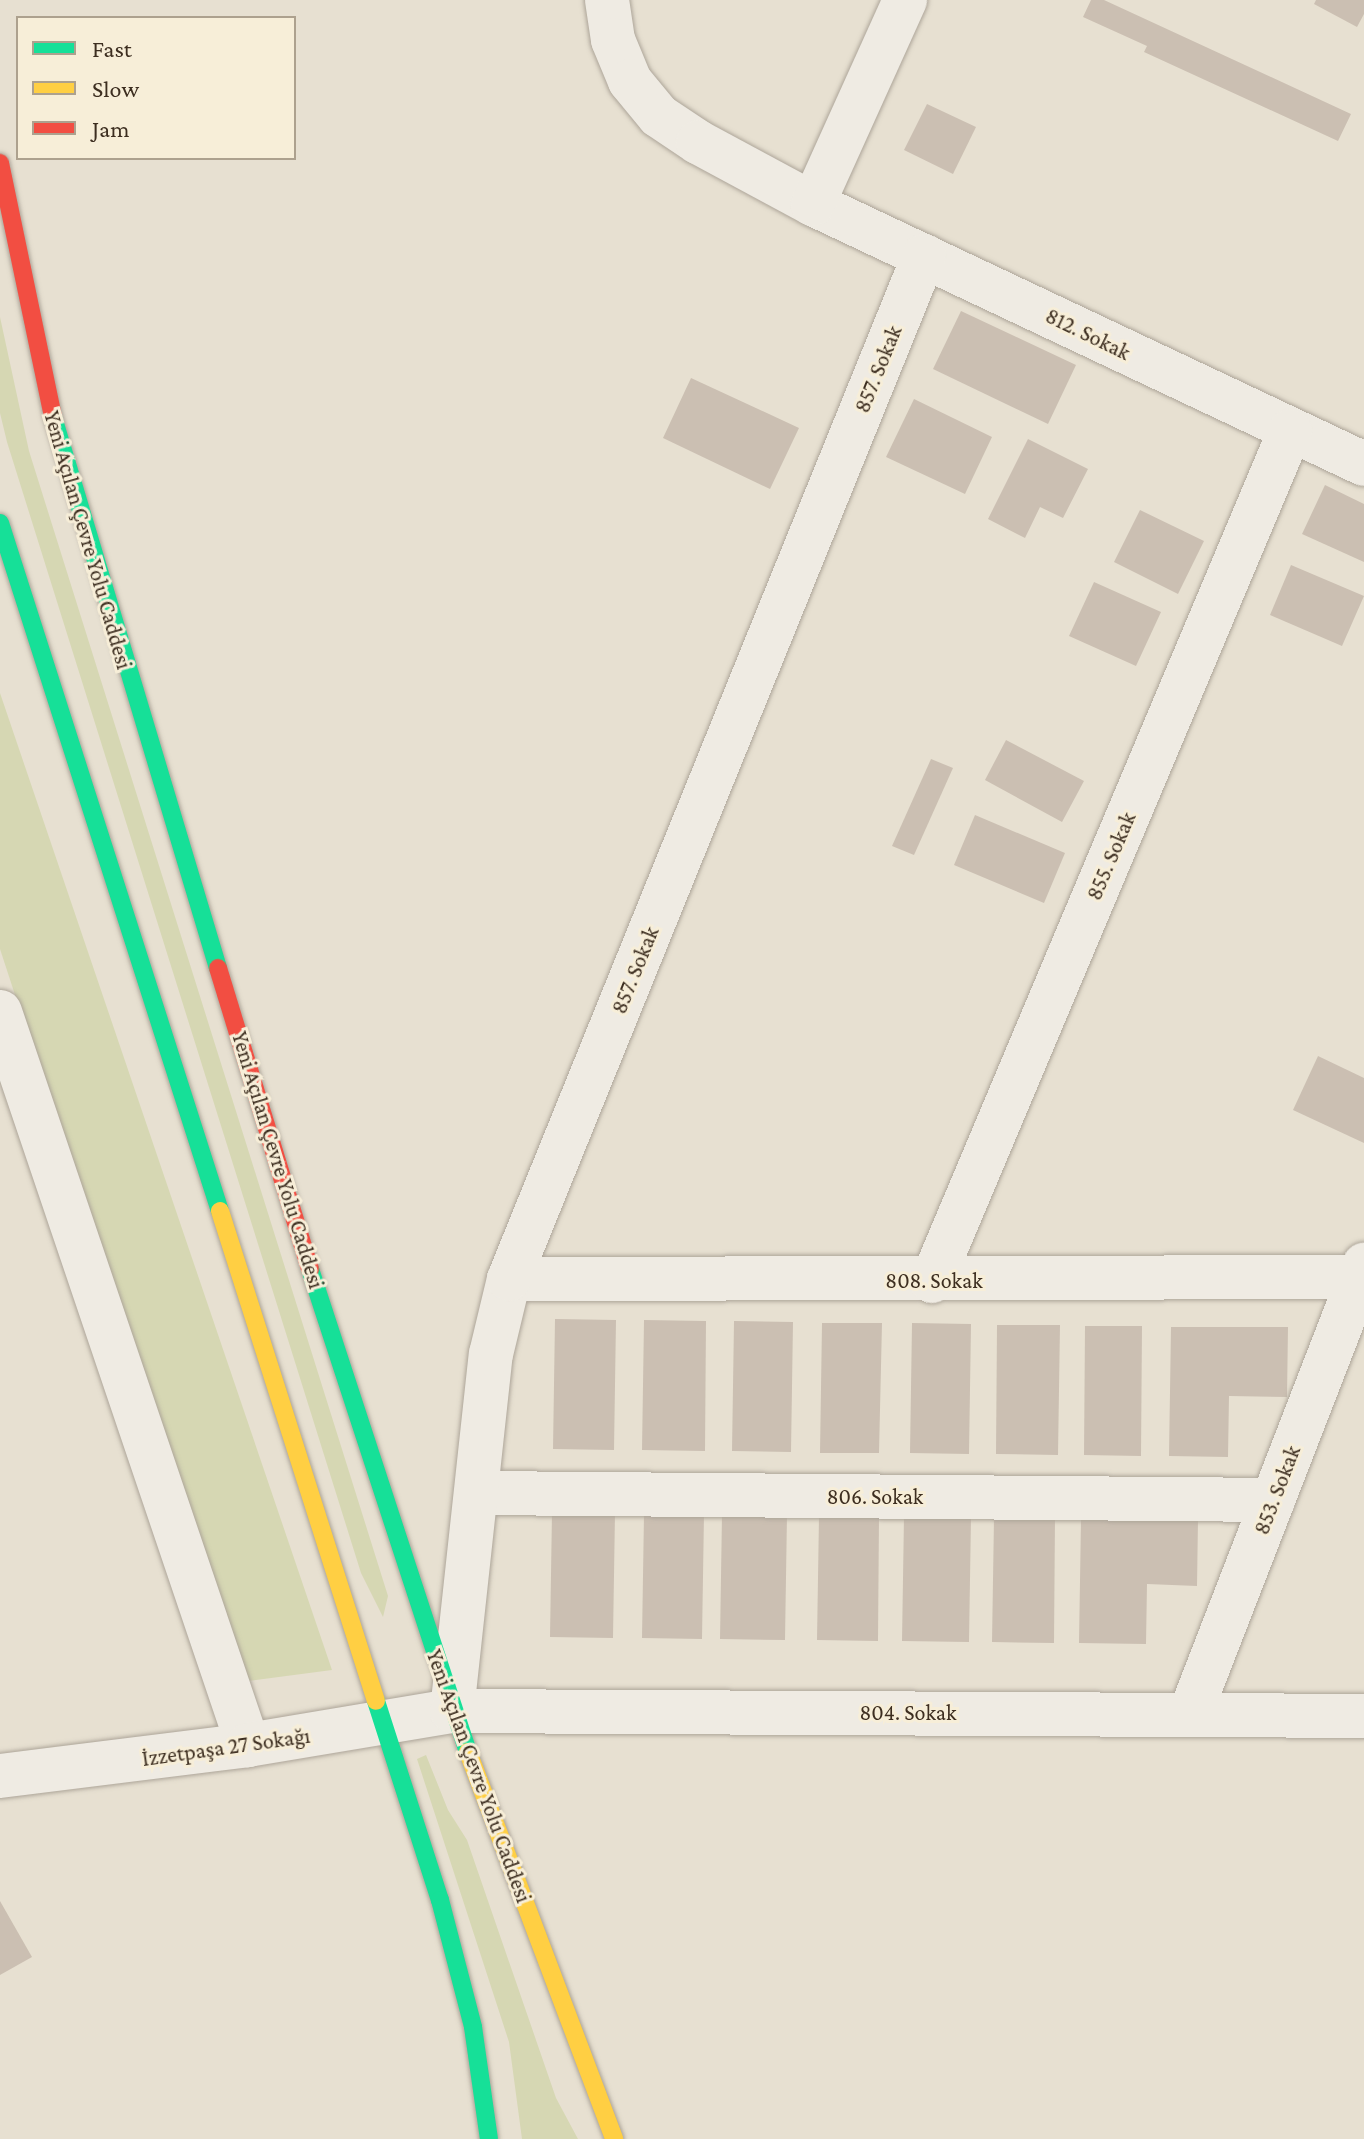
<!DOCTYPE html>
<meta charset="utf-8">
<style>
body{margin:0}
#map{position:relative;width:1364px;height:2139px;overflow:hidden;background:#e7e0d1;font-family:"Crimson Pro",serif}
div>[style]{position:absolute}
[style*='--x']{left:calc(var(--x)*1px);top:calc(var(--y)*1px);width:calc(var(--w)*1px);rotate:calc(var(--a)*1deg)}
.green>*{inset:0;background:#d6d7b3}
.building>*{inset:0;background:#cbbfb2}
.roads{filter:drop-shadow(0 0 2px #ada599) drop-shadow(0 0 2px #ada599)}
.street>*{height:44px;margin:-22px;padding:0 22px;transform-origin:22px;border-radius:22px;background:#efebe3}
.fast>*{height:18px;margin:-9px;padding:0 9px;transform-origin:9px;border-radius:9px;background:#16e098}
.slow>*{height:18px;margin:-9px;padding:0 9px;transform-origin:9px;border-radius:9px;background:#ffcf43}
.jam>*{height:18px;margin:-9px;padding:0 9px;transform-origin:9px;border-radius:9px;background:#f24e42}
span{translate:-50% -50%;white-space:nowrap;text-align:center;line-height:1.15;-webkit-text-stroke:6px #f7eed8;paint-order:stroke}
.street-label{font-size:22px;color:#3d2e20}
.legend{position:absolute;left:16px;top:16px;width:280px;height:144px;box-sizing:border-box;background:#f7eed8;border:2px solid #ada18e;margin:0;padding:10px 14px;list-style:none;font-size:24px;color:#3d2e20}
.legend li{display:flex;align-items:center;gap:16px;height:40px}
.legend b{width:40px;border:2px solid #ada18e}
</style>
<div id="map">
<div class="green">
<i style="clip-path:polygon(0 317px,29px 451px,388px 1596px,383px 1617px,361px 1573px,7px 442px,0 413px)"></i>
<i style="clip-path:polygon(0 693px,332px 1670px,240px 1682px,0 949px)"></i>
<i style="clip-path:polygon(426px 1755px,448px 1810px,467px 1840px,556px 2098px,578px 2139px,522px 2139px,509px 2042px,417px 1759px)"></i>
</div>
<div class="building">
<i style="clip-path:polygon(1091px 0,1104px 0,1351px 114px,1338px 141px,1144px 52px,1147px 46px,1083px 17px)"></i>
<i style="clip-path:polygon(1316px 0,1364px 0,1364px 14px,1357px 27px,1314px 4px)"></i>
<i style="clip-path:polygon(927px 104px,976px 127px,953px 174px,904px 150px)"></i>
<i style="clip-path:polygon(961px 311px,1076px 365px,1048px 424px,933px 369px)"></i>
<i style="clip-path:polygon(691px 378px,799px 428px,770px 489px,663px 438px)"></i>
<i style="clip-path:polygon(914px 399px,992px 437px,965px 494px,886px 457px)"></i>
<i style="clip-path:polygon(1028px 439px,1088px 469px,1063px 518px,1040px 507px,1025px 538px,988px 519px)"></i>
<i style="clip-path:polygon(1325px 485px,1364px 504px,1364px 562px,1302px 534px)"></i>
<i style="clip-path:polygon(1140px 510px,1204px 541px,1178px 594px,1114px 562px)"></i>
<i style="clip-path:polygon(1291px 565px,1364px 596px,1342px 646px,1270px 615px)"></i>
<i style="clip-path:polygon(1094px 582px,1161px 612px,1136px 666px,1069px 636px)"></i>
<i style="clip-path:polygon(1006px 740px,1084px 781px,1062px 822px,985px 780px)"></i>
<i style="clip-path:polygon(931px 759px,953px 768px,914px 855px,892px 846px)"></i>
<i style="clip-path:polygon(975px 815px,1065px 853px,1044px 903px,954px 865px)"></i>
<i style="clip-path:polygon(1318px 1056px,1364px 1078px,1364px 1143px,1293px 1110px)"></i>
<i style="clip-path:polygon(555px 1319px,616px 1320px,614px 1450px,553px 1449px)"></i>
<i style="clip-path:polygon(644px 1320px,706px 1321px,705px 1451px,642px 1450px)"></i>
<i style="clip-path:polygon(734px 1321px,793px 1322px,791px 1452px,732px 1451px)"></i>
<i style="clip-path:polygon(822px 1323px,882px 1323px,879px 1453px,820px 1453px)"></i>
<i style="clip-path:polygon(912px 1323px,971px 1324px,969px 1454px,910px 1453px)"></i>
<i style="clip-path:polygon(997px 1325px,1060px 1325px,1058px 1455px,996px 1454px)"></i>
<i style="clip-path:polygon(1085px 1326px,1142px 1326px,1141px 1456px,1084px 1455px)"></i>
<i style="clip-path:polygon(1171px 1327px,1288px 1327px,1287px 1397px,1229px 1396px,1228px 1457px,1169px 1456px)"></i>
<i style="clip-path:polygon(552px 1512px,615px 1513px,613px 1638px,550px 1637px)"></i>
<i style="clip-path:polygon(644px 1514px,704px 1514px,702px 1639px,642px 1638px)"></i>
<i style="clip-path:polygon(722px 1514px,787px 1515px,785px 1640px,720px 1639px)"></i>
<i style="clip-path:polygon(819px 1516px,879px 1517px,878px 1641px,817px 1640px)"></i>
<i style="clip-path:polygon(904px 1516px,971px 1517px,969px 1642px,902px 1641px)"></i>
<i style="clip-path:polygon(994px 1518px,1055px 1518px,1054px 1643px,992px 1642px)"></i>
<i style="clip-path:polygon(1081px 1519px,1198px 1520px,1197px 1586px,1147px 1584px,1146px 1644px,1079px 1643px)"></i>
<i style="clip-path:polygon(0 1901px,32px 1957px,0 1975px)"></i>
</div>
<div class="roads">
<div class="street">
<i style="--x:607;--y:0;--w:40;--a:81.5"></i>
<i style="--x:613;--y:40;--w:44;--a:67.5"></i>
<i style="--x:630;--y:81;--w:45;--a:50.4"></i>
<i style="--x:659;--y:116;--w:47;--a:33.7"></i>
<i style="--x:698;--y:142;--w:131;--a:28.3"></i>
<i style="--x:813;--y:204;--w:609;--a:25.26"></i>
<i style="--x:813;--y:204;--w:224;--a:-65.7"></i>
<i style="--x:0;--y:1012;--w:774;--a:71.31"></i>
<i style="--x:509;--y:1279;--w:850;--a:-0.13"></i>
<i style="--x:932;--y:1281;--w:922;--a:-67.16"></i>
<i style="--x:478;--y:1493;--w:795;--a:0.5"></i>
<i style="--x:452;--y:1711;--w:359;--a:-83.8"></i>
<i style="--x:491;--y:1354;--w:77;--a:-76.5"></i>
<i style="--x:509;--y:1279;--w:1104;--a:-67.92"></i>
<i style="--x:1190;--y:1714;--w:482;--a:-68.8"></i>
<i style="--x:0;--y:1776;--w:250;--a:-7.1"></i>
<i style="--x:248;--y:1745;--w:207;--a:-9.5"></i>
<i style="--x:452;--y:1711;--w:912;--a:0.31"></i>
</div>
<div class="fast">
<i style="--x:53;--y:417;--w:575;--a:73.33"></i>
<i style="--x:0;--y:523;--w:722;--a:72.27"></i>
<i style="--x:310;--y:1269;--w:508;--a:71.89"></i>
<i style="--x:376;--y:1701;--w:209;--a:72.2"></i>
<i style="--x:440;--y:1900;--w:131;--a:75.4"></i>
<i style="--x:473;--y:2027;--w:113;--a:81.9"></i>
</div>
<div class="slow">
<i style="--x:220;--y:1211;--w:514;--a:72.34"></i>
<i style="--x:468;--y:1752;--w:414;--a:69.3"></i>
</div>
<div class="jam">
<i style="--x:0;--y:163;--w:259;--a:78.2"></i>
<i style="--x:218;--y:968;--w:315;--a:73"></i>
</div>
</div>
<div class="street-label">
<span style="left:1088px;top:334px;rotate:26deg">812. Sokak</span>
<span style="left:878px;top:369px;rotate:-68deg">857. Sokak</span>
<span style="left:88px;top:540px;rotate:74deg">Yeni Açılan Çevre Yolu Caddesi</span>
<span style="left:1111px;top:856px;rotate:-67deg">855. Sokak</span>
<span style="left:635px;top:970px;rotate:-68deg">857. Sokak</span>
<span style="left:278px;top:1160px;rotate:73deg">Yeni Açılan Çevre Yolu Caddesi</span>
<span style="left:934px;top:1281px">808. Sokak</span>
<span style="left:1277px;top:1490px;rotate:-69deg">853. Sokak</span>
<span style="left:875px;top:1497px">806. Sokak</span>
<span style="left:908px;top:1713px">804. Sokak</span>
<span style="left:226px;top:1747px;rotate:-8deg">İzzetpaşa 27 Sokağı</span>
<span style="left:479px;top:1776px;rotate:70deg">Yeni Açılan Çevre Yolu Caddesi</span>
</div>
<ul class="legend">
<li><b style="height:10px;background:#16e098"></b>Fast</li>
<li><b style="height:10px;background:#ffcf43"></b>Slow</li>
<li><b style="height:10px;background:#f24e42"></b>Jam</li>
</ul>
</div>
